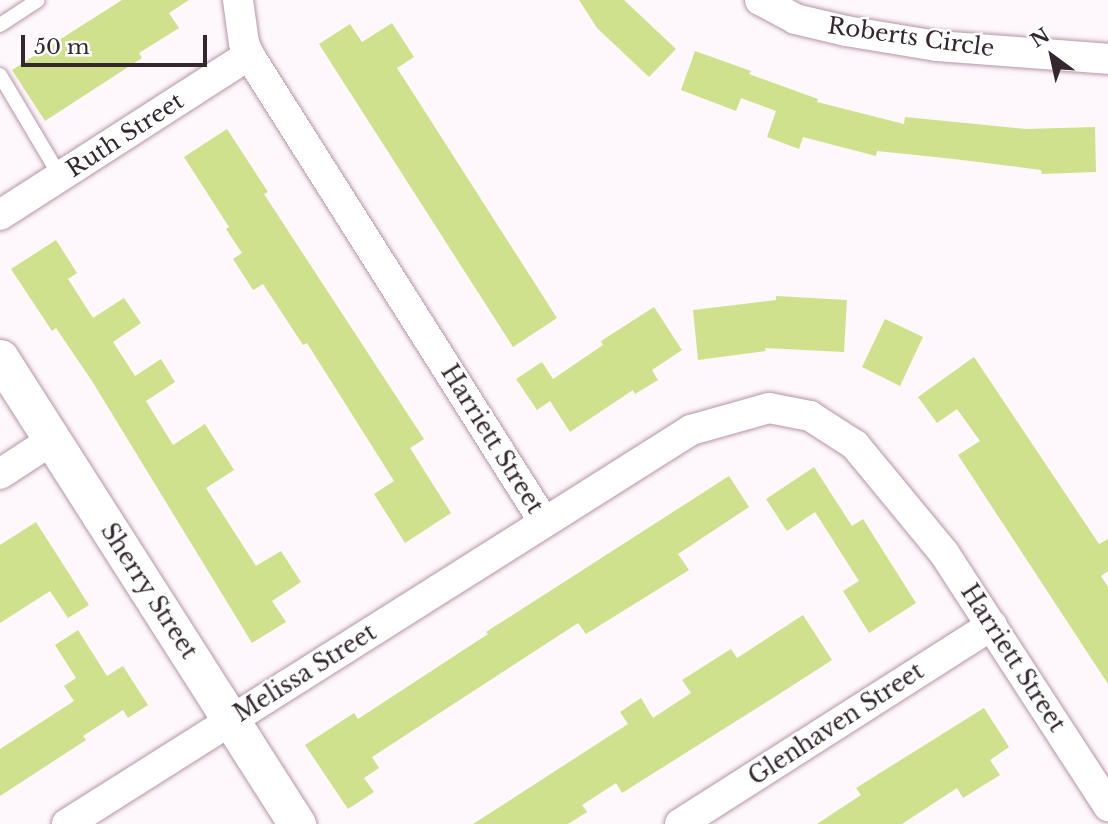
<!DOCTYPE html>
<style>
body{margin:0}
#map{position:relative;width:1108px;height:824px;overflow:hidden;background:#fef7fb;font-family:"Libre Baskerville",serif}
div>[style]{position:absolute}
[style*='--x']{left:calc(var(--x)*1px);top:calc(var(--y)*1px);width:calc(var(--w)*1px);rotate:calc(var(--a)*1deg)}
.building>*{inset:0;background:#cfe18c}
.roads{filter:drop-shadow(0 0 2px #b694a8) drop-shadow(0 0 2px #b694a8)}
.service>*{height:14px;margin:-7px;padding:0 7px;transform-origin:7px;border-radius:7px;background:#fff}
.minor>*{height:30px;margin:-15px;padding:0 15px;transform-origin:15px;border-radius:15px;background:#fff}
.tertiary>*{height:37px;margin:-18.5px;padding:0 18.5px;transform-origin:18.5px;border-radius:18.5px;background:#fff}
span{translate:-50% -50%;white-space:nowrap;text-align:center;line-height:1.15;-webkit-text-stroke:5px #fff;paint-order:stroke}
.street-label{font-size:23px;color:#352730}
.north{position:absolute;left:1017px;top:21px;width:70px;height:70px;-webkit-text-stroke:5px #fff;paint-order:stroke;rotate:327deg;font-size:19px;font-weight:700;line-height:28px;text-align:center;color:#352730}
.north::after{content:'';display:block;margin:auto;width:24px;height:32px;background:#352730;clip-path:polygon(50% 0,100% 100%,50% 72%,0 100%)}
.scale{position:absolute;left:21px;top:35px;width:186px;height:32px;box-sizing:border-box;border:4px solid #352730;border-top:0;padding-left:9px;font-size:21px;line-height:24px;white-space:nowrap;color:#352730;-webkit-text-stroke:5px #fff;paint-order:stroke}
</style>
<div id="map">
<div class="building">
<i style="clip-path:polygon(122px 0,189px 0,169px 13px,179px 28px,139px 53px,142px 58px,45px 121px,12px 70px)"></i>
<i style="clip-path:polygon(579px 0,624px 0,676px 49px,649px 77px,597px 28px)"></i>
<i style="clip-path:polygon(392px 23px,414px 57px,397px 68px,557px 318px,513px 347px,319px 44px,350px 24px,362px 42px)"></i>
<i style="clip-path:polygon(695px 51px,751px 71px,749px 74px,818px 99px,817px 102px,904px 124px,905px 117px,1026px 129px,1095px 127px,1096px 172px,1042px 174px,1041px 170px,954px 159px,877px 151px,876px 156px,803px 137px,799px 149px,767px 137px,776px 111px,741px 98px,736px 111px,681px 90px)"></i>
<i style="clip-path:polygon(227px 129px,268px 192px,264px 194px,424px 439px,410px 448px,451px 513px,405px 543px,374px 494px,394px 481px,307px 343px,303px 345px,263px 284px,253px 290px,233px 259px,242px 253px,226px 229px,229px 227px,184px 157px)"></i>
<i style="clip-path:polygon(56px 240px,77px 273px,68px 279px,93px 318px,124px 298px,141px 323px,113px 342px,135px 376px,161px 359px,175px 382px,146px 401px,173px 445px,205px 424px,234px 470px,206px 488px,256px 566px,281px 551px,301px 582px,272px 601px,286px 622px,252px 643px,92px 381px,56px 328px,52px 331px,11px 269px)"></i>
<i style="clip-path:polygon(776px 296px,847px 300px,844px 352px,765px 348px,766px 351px,698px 360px,693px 310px,776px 300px)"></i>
<i style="clip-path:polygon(654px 307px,682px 350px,652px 370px,658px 380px,635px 394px,633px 390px,570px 432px,550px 401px,537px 410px,516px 379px,542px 362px,553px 379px,603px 345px,601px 341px)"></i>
<i style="clip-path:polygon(885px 319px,923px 337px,900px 386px,862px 367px)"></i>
<i style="clip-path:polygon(974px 357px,1099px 544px,1108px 539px,1108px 571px,1101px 576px,1108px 587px,1108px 684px,958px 455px,980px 441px,957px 409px,937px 423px,918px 397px)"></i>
<i style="clip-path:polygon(814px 467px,852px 526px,863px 519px,916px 603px,869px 633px,843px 591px,859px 581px,815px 512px,787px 531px,766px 499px)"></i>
<i style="clip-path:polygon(729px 476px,749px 507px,678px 554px,689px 570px,586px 634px,578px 623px,372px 757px,379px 768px,364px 778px,374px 792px,348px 809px,305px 745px,354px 713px,358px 719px,488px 634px,486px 632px)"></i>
<i style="clip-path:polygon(36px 522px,89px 605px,68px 618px,50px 591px,0 623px,0 545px)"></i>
<i style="clip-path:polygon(803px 615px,832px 660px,776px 696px,622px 793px,616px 783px,582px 805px,587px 812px,568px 824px,473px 824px,628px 724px,620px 712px,641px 698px,653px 718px,691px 693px,682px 680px,731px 649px,737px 658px)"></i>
<i style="clip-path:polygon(78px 630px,107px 676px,123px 666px,148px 705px,128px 718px,123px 710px,83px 736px,86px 740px,0 796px,0 749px,74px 701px,64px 686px,76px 678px,55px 645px)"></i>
<i style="clip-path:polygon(984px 708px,1009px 747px,990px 760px,1000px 775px,963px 798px,957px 788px,902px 824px,817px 824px,861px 795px,856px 788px)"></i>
</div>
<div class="roads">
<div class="service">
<i style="--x:0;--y:25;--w:45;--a:-33.3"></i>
<i style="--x:0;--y:75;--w:117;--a:59.3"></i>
</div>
<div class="minor">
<i style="--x:238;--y:0;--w:43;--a:82.1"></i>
<i style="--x:244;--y:43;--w:13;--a:67"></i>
<i style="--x:249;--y:55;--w:552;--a:57.72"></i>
<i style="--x:760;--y:0;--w:40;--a:28"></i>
<i style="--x:795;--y:19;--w:52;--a:13.2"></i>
<i style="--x:846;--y:31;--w:92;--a:9.4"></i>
<i style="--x:937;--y:46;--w:171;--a:4.3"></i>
<i style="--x:0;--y:215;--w:296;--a:-32.7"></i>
<i style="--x:0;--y:474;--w:62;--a:-33.2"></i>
<i style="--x:67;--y:824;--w:738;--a:-32.27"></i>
<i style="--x:691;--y:430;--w:81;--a:-15.8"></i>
<i style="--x:769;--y:408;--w:42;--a:11"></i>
<i style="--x:810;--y:416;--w:54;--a:32.8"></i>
<i style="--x:855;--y:445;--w:140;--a:50.5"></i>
<i style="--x:944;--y:553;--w:302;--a:57"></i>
<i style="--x:680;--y:824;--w:370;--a:-32.5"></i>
</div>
<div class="tertiary">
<i style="--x:0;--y:358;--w:553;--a:57.49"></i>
</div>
</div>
<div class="street-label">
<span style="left:911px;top:37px;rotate:8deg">Roberts Circle</span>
<span style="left:125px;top:135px;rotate:-33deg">Ruth Street</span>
<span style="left:492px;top:439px;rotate:58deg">Harriett Street</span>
<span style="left:149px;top:591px;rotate:57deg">Sherry Street</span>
<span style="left:1013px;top:658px;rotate:57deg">Harriett Street</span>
<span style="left:305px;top:673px;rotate:-32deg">Melissa Street</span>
<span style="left:836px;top:724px;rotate:-33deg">Glenhaven Street</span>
</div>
<div class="north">N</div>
<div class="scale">50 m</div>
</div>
